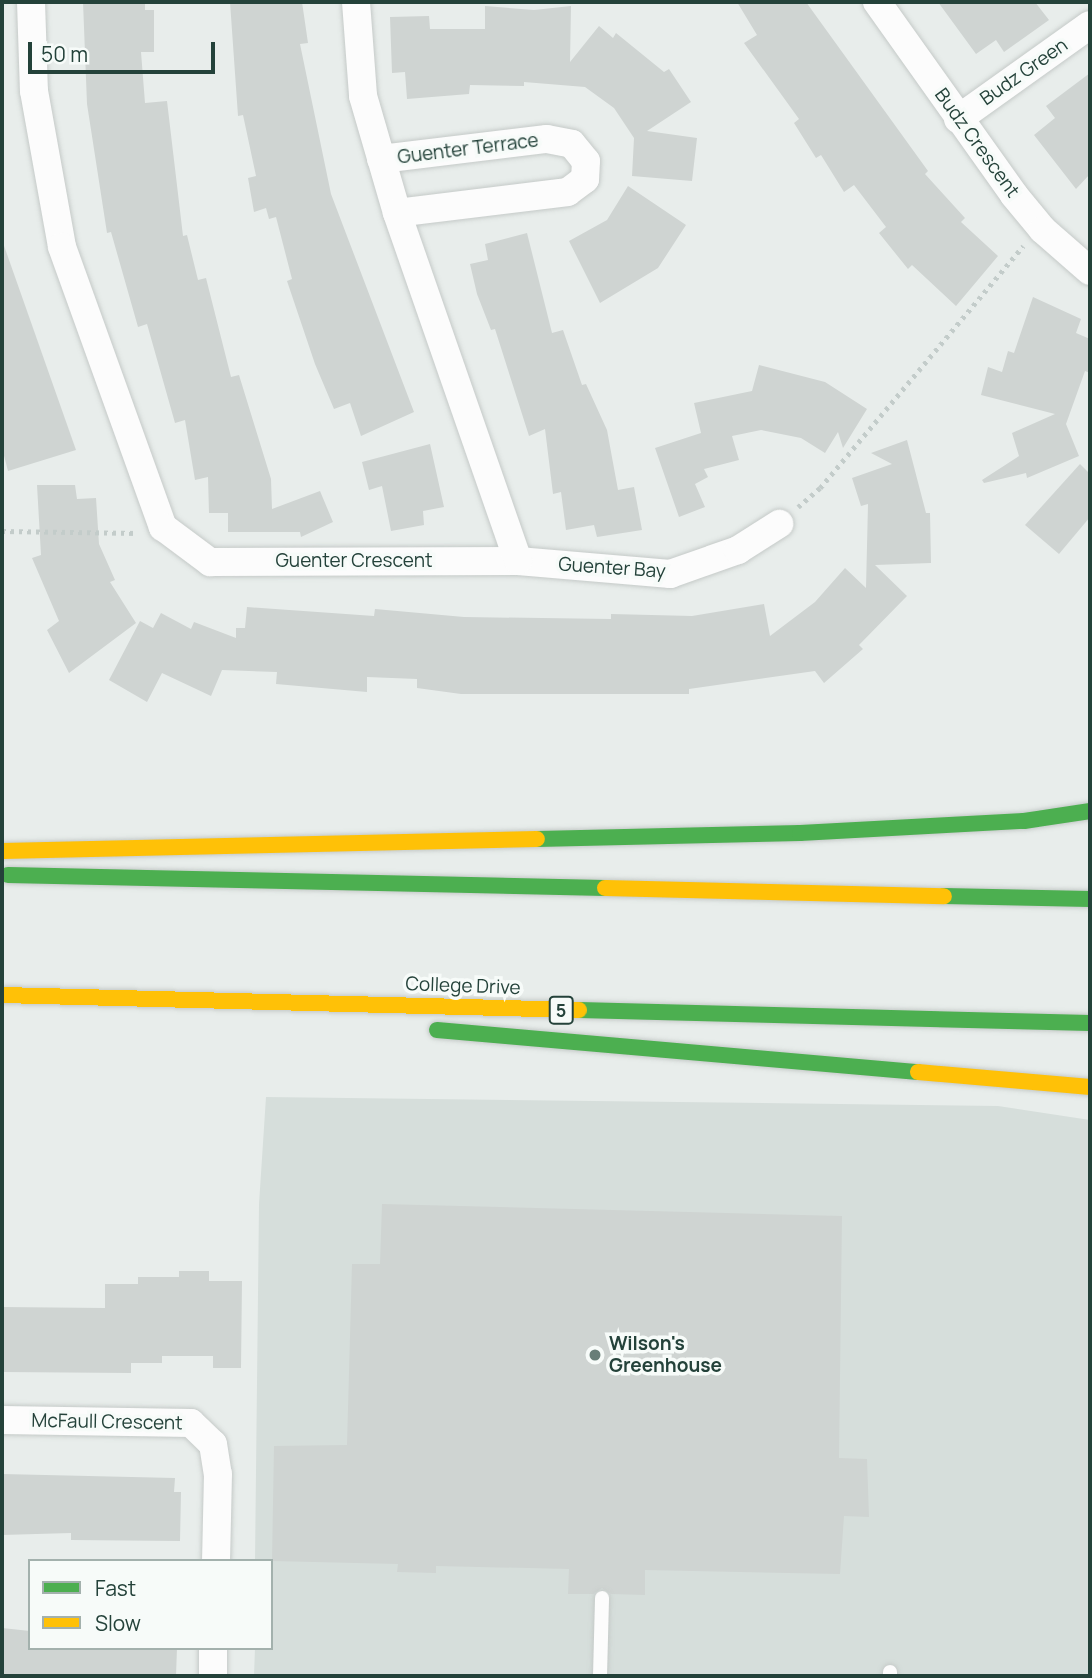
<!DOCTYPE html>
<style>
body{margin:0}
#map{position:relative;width:1092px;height:1678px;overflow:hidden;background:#e8edeb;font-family:Manrope,sans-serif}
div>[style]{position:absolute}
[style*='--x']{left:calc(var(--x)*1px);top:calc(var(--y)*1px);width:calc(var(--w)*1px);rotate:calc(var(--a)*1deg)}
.built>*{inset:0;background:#d6dedb}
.building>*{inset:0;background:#cfd4d2}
.path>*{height:4.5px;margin-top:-2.25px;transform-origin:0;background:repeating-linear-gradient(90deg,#c3ccca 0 3.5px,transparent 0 8.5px)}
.roads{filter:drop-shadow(0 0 2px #c5cac8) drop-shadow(0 0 2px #c5cac8)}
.lane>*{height:14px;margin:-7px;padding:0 7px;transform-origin:7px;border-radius:7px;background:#fcfcfc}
.street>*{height:28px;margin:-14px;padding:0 14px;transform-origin:14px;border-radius:14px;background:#fcfcfc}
.fast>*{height:16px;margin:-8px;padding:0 8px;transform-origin:8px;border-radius:8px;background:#4caf50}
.slow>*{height:16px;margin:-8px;padding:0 8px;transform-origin:8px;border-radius:8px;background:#ffc107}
.dots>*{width:19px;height:19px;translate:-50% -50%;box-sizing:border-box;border:4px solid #f7fbf9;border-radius:50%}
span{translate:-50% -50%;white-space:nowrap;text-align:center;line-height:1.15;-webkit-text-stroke:7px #f7fbf9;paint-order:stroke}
.shield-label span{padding:2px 5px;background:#f7fbf9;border:2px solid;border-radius:5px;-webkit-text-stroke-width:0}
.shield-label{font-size:18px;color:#24423a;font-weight:700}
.street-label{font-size:19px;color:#24423a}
.poi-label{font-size:19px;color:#24423a;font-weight:700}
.left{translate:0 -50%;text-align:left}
.frame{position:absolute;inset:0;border:4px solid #24423a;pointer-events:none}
.legend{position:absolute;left:28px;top:1559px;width:245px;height:91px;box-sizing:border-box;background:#f7fbf9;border:2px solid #a3b1ad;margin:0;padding:9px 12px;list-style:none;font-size:21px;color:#24423a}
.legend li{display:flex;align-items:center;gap:14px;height:35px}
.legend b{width:35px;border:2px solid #a3b1ad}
.scale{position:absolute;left:28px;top:42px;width:187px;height:32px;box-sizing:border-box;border:4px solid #24423a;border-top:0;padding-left:9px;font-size:21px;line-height:24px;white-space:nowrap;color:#24423a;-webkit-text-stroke:5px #f7fbf9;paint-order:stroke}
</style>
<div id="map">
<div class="built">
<i style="clip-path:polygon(266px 1097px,998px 1106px,1090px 1120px,1090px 1676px,254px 1676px,255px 1648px,271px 1648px,271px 1561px,255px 1561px,259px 1204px)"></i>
</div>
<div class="building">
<i style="clip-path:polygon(83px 2px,145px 2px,145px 10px,154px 10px,154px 52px,141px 52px,145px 103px,167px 101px,183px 236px,187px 235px,198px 280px,206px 278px,231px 377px,239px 375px,271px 479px,272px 509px,320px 491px,333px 522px,301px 537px,300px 532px,228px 532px,228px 513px,209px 513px,208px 477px,195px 480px,185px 420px,175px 423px,147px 324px,138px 327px,111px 232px,107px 233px,87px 104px)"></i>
<i style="clip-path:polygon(230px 2px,302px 2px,308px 43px,300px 44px,331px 194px,414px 412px,361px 436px,350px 403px,334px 409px,315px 364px,287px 281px,292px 279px,276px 217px,269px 219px,266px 208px,254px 212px,248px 178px,256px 176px,243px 115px,238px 116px)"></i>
<i style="clip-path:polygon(737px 2px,806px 2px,928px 171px,925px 174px,965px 218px,961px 222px,998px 256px,956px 306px,912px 265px,908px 269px,879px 233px,886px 227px,854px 185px,844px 192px,821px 155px,816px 158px,794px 123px,799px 119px,744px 43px,757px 35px)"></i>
<i style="clip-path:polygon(938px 2px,1035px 2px,1049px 20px,1004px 52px,996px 40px,976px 54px)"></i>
<i style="clip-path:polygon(485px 6px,534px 10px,571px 6px,570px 62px,599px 26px,613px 38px,616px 33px,664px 72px,669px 69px,691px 102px,647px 131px,697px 138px,692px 181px,632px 176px,634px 138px,614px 108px,585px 87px,524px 82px,524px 86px,470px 85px,469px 94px,407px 99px,405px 72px,392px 73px,390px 17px,429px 16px,430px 29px,485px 29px)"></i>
<i style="clip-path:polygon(1090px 73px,1090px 174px,1076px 189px,1034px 135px,1055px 118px,1046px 106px)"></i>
<i style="clip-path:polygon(628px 186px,686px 225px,658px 268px,600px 303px,569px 241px,607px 220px)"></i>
<i style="clip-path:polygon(527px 233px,552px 333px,563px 330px,582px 385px,586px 384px,607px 430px,618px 490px,634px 487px,642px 530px,597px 537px,594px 525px,566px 530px,561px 492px,553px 494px,545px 429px,529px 436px,495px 329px,491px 330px,477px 294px,470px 264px,488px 260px,485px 244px)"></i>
<i style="clip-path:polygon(2px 240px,76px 450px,8px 471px,2px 448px)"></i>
<i style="clip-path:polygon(1033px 297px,1081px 319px,1076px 333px,1090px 339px,1090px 373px,1085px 371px,1066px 424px,1079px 456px,1027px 478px,1026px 473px,984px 483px,982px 480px,1019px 456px,1012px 433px,1055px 414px,981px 395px,988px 367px,1002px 372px,1008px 351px,1014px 353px)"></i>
<i style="clip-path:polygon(759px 365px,825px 382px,867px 409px,843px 448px,838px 432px,825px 453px,801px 438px,761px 430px,732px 436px,739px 460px,704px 469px,708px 477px,695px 484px,705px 507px,679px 517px,655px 448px,701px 433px,694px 403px,752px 391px)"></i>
<i style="clip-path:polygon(907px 440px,926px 513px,930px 513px,931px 563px,875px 565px,907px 596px,859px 645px,863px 649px,824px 683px,815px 671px,689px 689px,689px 694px,461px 694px,417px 688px,417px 679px,367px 677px,367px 692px,276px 684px,277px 672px,222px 670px,211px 696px,162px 673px,147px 702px,109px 680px,140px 621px,153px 628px,161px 613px,191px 629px,194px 622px,236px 638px,236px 628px,245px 628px,247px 607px,374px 616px,375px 609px,464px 617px,611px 619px,611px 614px,692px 616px,764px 604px,770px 636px,815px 602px,845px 568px,866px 588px,868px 504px,861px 506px,852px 478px,892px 464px,871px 453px)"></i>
<i style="clip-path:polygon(430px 444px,444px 507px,423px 511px,424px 525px,391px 531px,382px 486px,369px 490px,362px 462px)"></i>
<i style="clip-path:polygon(1080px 464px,1090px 474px,1090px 517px,1059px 554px,1025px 525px)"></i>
<i style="clip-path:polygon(37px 485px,75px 485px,77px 499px,96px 498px,99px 544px,115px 580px,110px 582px,136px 623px,69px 673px,47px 630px,59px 621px,32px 558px,41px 555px)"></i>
<i style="clip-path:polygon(382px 1204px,842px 1216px,839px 1458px,867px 1459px,869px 1517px,844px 1516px,840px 1574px,645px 1570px,645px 1595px,611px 1594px,602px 1588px,593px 1594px,568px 1594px,569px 1569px,436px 1566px,436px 1573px,397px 1572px,398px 1564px,272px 1561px,274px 1446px,347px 1445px,352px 1264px,380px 1264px)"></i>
<i style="clip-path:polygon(179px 1271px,209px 1271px,209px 1281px,242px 1281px,241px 1368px,213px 1368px,213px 1356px,162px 1356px,162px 1363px,131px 1363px,131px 1373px,2px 1372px,2px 1307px,105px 1308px,105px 1284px,138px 1284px,138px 1277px,179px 1277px)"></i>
<i style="clip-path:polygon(2px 1474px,175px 1478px,174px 1492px,181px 1492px,180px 1541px,71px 1540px,71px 1533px,2px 1535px)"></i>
<i style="clip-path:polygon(2px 1628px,30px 1631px,30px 1648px,177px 1648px,176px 1676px,2px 1676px)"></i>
</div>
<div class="path">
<i style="--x:798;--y:507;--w:29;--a:-41"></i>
<i style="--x:820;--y:488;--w:316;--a:-50"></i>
<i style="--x:2;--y:531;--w:136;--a:0.8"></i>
</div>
<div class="roads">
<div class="lane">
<i style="--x:600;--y:1676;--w:78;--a:-88.5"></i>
<i style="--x:890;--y:1676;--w:4;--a:-90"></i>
</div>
<div class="street">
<i style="--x:31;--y:2;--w:89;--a:88.1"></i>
<i style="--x:34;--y:91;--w:158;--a:79.8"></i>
<i style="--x:62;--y:247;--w:298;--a:70.2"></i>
<i style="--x:163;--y:527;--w:59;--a:36.7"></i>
<i style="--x:210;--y:562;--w:308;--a:-0.2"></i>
<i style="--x:518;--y:561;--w:153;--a:4.9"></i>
<i style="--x:670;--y:574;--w:72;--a:-19.4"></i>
<i style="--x:738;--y:550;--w:49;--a:-32.4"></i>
<i style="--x:356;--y:2;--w:94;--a:85.7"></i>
<i style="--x:363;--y:96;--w:122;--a:73.8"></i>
<i style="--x:397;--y:213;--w:368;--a:70.8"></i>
<i style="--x:877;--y:2;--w:237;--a:54.6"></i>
<i style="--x:1014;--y:195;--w:45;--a:50.4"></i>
<i style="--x:1043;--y:230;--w:62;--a:41.1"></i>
<i style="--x:958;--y:119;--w:162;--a:-35.5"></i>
<i style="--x:381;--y:159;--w:167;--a:-6.9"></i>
<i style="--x:547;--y:139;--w:25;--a:11"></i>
<i style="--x:572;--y:144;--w:22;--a:51"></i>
<i style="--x:586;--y:161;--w:18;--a:93"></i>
<i style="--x:585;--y:179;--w:21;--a:143"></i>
<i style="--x:568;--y:192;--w:172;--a:173"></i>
<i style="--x:2;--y:1420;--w:189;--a:0.9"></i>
<i style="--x:191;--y:1423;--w:30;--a:44"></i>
<i style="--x:213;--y:1444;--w:30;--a:81"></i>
<i style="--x:218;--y:1474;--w:87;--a:91.3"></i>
<i style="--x:213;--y:1676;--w:28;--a:-90"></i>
</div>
<div class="fast">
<i style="--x:537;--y:839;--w:263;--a:-1.3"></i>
<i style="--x:800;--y:833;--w:224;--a:-3.1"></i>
<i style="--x:1024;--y:821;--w:67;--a:-8.6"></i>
<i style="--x:8;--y:875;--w:597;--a:1.25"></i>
<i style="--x:944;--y:896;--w:146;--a:1.2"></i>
<i style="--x:579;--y:1010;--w:511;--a:1.46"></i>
<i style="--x:437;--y:1030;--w:483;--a:5"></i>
</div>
<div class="slow">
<i style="--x:2;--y:851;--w:535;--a:-1.28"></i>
<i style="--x:605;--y:888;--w:339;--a:1.4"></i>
<i style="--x:2;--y:995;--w:577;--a:1.49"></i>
<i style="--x:918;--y:1072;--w:173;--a:5"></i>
</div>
</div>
<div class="dots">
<i style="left:595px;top:1355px;background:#697e78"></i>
</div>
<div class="shield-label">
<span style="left:561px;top:1010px">5</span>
</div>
<div class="street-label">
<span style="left:1024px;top:72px;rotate:-35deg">Budz Green</span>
<span style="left:977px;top:143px;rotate:54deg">Budz Crescent</span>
<span style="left:468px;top:149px;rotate:-7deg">Guenter Terrace</span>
<span style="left:354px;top:561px">Guenter Crescent</span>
<span style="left:612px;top:568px;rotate:4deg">Guenter Bay</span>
<span style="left:463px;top:986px;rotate:2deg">College Drive</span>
<span style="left:107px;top:1422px;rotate:1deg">McFaull Crescent</span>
</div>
<div class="poi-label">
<span class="left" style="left:609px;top:1355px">Wilson's<br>Greenhouse</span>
</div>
<div class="frame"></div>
<ul class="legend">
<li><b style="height:9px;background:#4caf50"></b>Fast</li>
<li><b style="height:9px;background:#ffc107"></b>Slow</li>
</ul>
<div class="scale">50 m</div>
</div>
